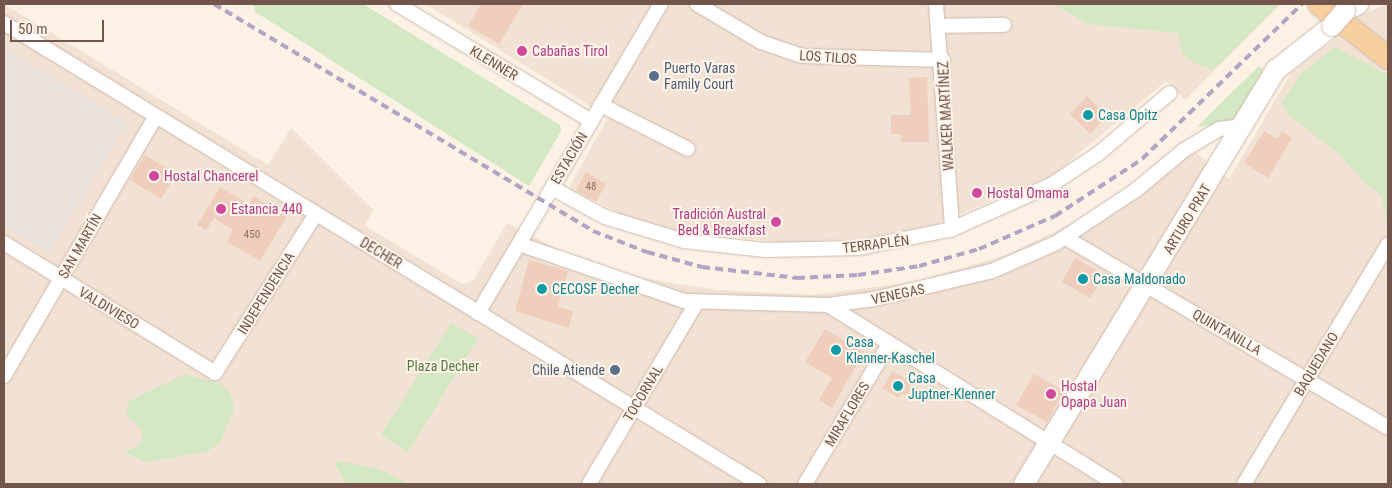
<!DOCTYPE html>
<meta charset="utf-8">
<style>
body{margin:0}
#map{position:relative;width:1392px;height:488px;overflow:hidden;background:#fbf1e4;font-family:"Roboto Condensed",sans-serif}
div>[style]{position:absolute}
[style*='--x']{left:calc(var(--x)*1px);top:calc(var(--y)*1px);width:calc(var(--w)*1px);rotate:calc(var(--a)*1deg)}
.residential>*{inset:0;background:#f2e2d3}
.industrial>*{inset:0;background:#ebe3de}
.green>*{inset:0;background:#d4e8c3}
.building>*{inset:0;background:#efcebd}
.roads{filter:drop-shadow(0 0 1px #cebaae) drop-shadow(0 0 1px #cebaae)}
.street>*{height:14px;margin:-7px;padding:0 7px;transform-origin:7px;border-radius:7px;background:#fff}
.secondary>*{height:20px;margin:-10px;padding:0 10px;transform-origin:10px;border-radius:10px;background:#fff}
.primary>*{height:22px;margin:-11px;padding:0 11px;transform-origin:11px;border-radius:11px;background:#f7d09f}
.rail>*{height:4px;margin-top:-2px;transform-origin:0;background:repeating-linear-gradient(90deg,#b3a3c4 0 8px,transparent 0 13px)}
.bridges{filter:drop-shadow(0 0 1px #d1b9ab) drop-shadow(0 0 1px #d1b9ab)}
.secondary-bridge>*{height:20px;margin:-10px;padding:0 10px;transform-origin:10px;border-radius:10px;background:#fff}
.dots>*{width:14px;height:14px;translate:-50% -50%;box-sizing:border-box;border:2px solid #fef5ea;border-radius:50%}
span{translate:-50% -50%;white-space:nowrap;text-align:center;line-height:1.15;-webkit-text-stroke:4px #fef5ea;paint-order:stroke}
.number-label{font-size:11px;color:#917468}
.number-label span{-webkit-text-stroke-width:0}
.hotel-label{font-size:14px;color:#b23c85}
.left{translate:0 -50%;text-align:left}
.right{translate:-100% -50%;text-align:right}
.street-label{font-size:14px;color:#72564b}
.service-label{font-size:14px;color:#4e5e75}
.culture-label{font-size:14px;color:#0d838f}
.park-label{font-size:14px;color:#567843}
.frame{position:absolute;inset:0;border:5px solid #72564b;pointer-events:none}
.scale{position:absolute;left:10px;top:20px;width:94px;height:22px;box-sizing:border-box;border:2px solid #72564b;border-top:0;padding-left:6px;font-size:15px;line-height:18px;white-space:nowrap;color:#72564b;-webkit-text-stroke:4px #fef5ea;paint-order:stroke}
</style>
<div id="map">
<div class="residential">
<i style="clip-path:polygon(4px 4px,268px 165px,291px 128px,373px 210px,365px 226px,462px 284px,473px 281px,507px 223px,563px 252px,640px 278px,718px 290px,812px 295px,915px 282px,1006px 255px,1085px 217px,1132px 184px,1182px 141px,1229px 179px,1291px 73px,1338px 37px,1355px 17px,1388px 4px,1388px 484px,4px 484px)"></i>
<i style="clip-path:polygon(426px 4px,1281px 4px,1185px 100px,1166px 81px,1053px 175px,934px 225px,864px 238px,785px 243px,676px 230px,631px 219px,569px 188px,608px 117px)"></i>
</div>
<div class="industrial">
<i style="clip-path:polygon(4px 48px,127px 122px,49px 253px,4px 226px)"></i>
</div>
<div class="green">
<i style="clip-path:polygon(250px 4px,363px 4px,560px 125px,561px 131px,529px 186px,254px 11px,255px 7px)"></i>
<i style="clip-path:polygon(1053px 4px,1279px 4px,1213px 70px,1194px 63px,1182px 54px,1178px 33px,1089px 24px)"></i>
<i style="clip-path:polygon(1335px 47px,1388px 75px,1388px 231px,1382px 196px,1366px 184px,1340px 155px,1289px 115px,1282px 103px,1302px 73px)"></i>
<i style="clip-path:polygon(1259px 66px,1267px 73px,1239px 122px,1197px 127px)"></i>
<i style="clip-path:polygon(451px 323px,478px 338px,408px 452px,381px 435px)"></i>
<i style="clip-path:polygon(185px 374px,221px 384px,231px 395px,234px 409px,220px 443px,206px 452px,145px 462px,125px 453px,142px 443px,142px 431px,126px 414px,129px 401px)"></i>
<i style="clip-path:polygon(339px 461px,379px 469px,409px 484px,347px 484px,335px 465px)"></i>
</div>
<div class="building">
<i style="clip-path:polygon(481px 4px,523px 4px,499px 44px,468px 26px)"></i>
<i style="clip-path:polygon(927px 77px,929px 142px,901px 142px,901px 134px,891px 134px,891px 115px,911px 115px,909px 78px)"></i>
<i style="clip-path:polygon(1087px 96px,1107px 116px,1090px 134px,1070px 114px)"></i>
<i style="clip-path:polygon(1264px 131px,1277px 139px,1282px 131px,1292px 138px,1268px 178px,1244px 163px)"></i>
<i style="clip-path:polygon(145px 155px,176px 174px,161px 199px,130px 180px)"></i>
<i style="clip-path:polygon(586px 172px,606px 184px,596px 202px,576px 190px)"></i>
<i style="clip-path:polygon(220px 187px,249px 204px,253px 196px,287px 216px,260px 261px,227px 242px,233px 230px,214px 218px,206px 230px,197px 225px)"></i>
<i style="clip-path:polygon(1075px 258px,1104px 275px,1090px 298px,1062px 282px)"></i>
<i style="clip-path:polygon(529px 260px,568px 271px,558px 307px,573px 311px,569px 328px,515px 311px)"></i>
<i style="clip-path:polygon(825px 329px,864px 352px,832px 408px,819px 400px,832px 378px,805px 362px)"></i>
<i style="clip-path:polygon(893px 371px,914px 384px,907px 396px,902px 393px,899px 398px,882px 388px)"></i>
<i style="clip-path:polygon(1034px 374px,1064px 391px,1047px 422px,1016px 405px)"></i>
</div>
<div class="roads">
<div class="street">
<i style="--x:397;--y:4;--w:227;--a:31.1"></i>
<i style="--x:697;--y:4;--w:74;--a:30.7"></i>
<i style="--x:761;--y:42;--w:43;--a:18.9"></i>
<i style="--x:802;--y:56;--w:141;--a:1.6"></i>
<i style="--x:936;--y:4;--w:226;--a:85.9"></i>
<i style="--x:4;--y:23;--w:885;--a:31.41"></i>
<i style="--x:939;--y:26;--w:65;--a:-0.9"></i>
<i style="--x:601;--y:105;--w:97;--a:26.8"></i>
<i style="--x:552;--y:188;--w:60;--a:28.7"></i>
<i style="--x:605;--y:217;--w:83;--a:16.9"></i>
<i style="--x:684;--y:241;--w:82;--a:6.3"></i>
<i style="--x:766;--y:250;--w:93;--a:-1.2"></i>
<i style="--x:859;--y:248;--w:95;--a:-11.5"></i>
<i style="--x:952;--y:229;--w:108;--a:-24"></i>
<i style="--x:1051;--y:185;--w:56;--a:-33.4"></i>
<i style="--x:1098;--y:154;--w:94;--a:-40.3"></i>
<i style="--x:1066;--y:238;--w:374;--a:30.5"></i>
<i style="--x:4;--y:243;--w:248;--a:31.6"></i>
<i style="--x:215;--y:373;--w:188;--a:-57.6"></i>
<i style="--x:519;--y:244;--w:176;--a:19"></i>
<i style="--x:685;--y:301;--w:143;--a:1.6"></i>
<i style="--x:828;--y:305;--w:46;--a:-7.4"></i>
<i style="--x:874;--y:299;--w:121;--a:-13.3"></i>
<i style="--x:992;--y:271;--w:70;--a:-23.6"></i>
<i style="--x:1056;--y:243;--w:96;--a:-33.5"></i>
<i style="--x:1136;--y:190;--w:62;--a:-39.8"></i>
<i style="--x:1184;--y:150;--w:41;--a:-31"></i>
<i style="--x:1219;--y:129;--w:25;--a:-7"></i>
<i style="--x:828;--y:305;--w:339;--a:31.9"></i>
<i style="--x:478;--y:313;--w:359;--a:-59.4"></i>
<i style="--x:4;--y:376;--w:301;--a:-59.7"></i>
<i style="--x:589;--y:484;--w:212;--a:-59.3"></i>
<i style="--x:805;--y:484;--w:163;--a:-59"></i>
<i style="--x:1244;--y:484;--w:280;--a:-59"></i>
</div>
<div class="secondary">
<i style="--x:1345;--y:11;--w:15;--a:-28"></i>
<i style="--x:1024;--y:484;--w:485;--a:-58.7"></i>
<i style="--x:1276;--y:70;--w:71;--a:-38.2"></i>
</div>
<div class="primary">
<i style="--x:1319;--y:4;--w:88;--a:38"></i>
</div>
</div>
<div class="rail">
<i style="--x:214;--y:4;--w:442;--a:30.9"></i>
<i style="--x:593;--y:231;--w:58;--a:21.3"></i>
<i style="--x:647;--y:252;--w:57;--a:15.3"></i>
<i style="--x:702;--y:267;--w:96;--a:6.6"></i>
<i style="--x:797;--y:278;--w:61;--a:-2.8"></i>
<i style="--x:858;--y:275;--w:62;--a:-8.4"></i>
<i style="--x:919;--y:266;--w:62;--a:-15.8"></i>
<i style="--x:979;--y:249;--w:83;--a:-23.5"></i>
<i style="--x:1055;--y:216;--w:104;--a:-33.2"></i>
<i style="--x:1142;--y:159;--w:223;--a:-44.1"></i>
</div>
<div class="bridges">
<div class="secondary-bridge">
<i style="--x:1332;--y:26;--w:20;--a:-49"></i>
</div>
</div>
<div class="dots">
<i style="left:522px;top:51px;background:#d1479c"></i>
<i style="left:654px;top:76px;background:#5c6f8a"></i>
<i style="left:1088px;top:115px;background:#0f9aa8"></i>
<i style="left:154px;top:176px;background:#d1479c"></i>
<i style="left:977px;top:193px;background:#d1479c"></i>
<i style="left:221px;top:209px;background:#d1479c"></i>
<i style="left:776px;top:222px;background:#d1479c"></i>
<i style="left:1083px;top:279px;background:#0f9aa8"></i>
<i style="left:542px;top:289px;background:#0f9aa8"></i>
<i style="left:836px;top:350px;background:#0f9aa8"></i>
<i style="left:615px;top:370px;background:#5c6f8a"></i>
<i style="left:898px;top:386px;background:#0f9aa8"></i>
<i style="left:1051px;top:394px;background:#d1479c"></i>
</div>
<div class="number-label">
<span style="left:591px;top:187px">48</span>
<span style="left:252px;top:235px">450</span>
</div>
<div class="hotel-label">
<span class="left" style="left:532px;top:51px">Cabañas Tirol</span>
<span class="left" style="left:164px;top:176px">Hostal Chancerel</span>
<span class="left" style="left:987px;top:193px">Hostal Omama</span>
<span class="left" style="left:231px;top:209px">Estancia 440</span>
<span class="right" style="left:766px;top:222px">Tradición Austral<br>Bed &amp; Breakfast</span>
<span class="left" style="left:1061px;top:394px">Hostal<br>Opapa Juan</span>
</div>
<div class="street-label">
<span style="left:828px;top:57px;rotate:4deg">LOS TILOS</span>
<span style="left:494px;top:63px;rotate:31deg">KLENNER</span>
<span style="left:946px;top:116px;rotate:-93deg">WALKER MARTÍNEZ</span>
<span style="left:569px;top:158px;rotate:-59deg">ESTACIÓN</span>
<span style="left:1187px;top:219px;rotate:-59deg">ARTURO PRAT</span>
<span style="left:876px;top:244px;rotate:-7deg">TERRAPLÉN</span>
<span style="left:80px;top:246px;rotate:-60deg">SAN MARTÍN</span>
<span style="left:381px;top:253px;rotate:31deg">DECHER</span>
<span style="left:266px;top:293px;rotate:-58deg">INDEPENDENCIA</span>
<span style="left:898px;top:294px;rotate:-12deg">VENEGAS</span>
<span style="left:109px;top:308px;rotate:31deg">VALDIVIESO</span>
<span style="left:1227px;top:332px;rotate:30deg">QUINTANILLA</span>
<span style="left:1316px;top:364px;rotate:-59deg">BAQUEDANO</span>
<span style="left:643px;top:393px;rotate:-59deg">TOCORNAL</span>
<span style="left:847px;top:414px;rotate:-59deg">MIRAFLORES</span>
</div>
<div class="service-label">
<span class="left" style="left:664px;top:76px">Puerto Varas<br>Family Court</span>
<span class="right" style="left:605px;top:370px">Chile Atiende</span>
</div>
<div class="culture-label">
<span class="left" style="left:1098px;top:115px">Casa Opitz</span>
<span class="left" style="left:1093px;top:279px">Casa Maldonado</span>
<span class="left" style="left:552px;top:289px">CECOSF Decher</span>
<span class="left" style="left:846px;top:350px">Casa<br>Klenner-Kaschel</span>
<span class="left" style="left:908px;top:386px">Casa<br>Juptner-Klenner</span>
</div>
<div class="park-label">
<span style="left:443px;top:366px">Plaza Decher</span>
</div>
<div class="frame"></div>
<div class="scale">50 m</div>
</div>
